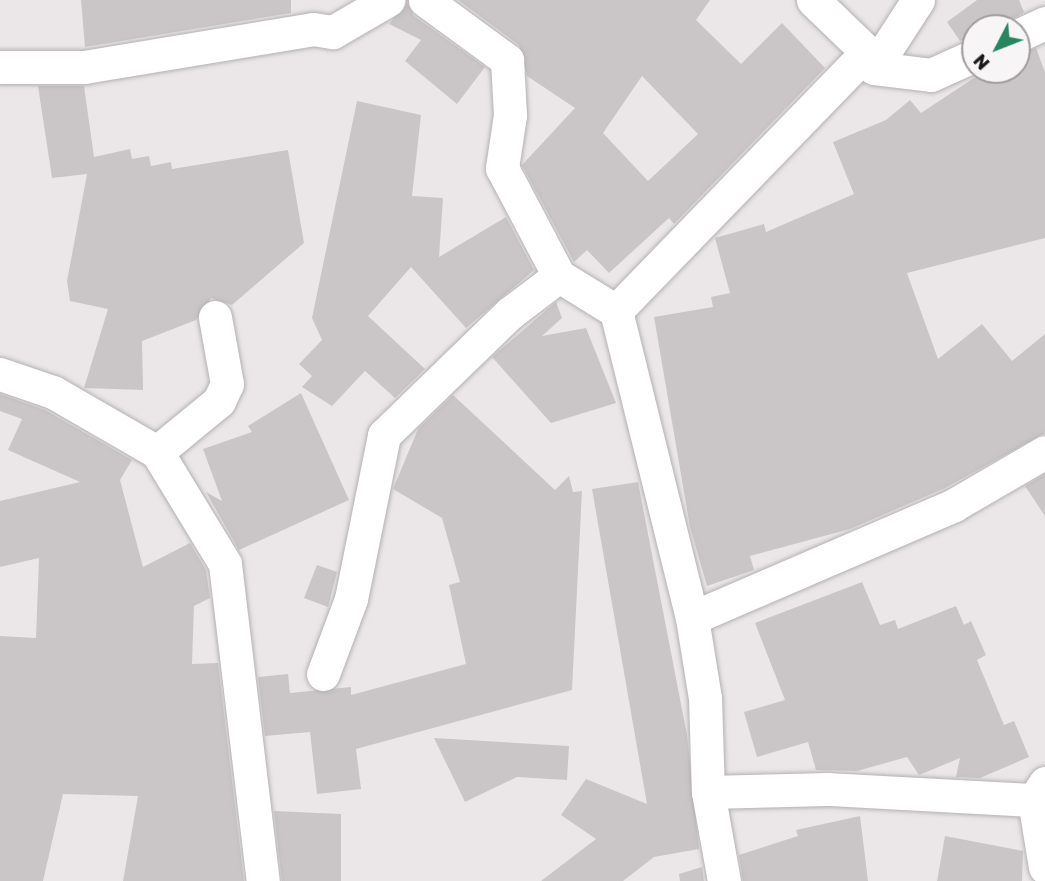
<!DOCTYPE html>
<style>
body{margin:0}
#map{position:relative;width:1045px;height:881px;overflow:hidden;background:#ebe7e9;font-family:Rubik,sans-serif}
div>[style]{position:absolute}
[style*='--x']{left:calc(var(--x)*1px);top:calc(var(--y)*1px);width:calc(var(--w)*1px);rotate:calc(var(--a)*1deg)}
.building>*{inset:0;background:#cac6c8}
.roads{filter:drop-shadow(0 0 2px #b4b1b3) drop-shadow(0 0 2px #b4b1b3)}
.street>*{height:33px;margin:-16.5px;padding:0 16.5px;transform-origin:16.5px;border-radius:16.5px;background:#fff}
span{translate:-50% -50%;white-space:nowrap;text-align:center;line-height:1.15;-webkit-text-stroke:7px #f8f5f7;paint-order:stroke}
.north{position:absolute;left:961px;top:14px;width:70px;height:70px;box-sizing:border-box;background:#f8f5f7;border:2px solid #9f9c9e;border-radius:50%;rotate:228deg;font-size:19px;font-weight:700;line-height:28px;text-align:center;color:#191718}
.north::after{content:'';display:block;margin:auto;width:24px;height:32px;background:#27865f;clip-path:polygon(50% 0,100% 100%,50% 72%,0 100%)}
</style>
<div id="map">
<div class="building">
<i style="clip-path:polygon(81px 0,291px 0,291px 13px,85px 47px)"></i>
<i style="clip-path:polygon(evenodd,458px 0,710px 0,696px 20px,741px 64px,782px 23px,825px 68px,674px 224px,669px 218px,609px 273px,587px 250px,574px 262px,522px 165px,575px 108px,527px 76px,519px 45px,458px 0,642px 76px,698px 134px,648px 181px,603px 133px,642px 76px)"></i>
<i style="clip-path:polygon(977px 0,1019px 0,1024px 12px,1000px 28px,975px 28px,975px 36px,960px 41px,947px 22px)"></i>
<i style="clip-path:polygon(407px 3px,414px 16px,485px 67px,457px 104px,405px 61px,421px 40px,389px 24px)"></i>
<i style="clip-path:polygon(1036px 48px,1045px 72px,1045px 238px,907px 273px,938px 359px,982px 324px,1012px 361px,1045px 334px,1045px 433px,945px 488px,850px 529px,750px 556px,754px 570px,707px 586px,690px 527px,654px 317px,713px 307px,711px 297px,730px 293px,715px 238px,764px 224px,766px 232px,854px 194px,833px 142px,886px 120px,910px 100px,921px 113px,986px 70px,1017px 70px,1017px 55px)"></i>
<i style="clip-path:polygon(38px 86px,84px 86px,94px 157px,130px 149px,132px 159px,149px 156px,151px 166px,171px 162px,172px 169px,288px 150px,304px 243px,232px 305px,211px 298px,196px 320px,142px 341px,143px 390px,84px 388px,108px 309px,70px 301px,67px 281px,87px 174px,52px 178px)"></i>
<i style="clip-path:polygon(357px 101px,421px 115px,412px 196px,443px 198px,439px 257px,506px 217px,534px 270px,466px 328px,411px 267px,368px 316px,425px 369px,395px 398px,365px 371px,332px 406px,302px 387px,312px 376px,299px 364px,322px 340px,312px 318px)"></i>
<i style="clip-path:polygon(556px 302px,562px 318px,542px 336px,586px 328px,616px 403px,551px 423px,492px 357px)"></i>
<i style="clip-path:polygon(301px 393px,349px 500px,239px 550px,206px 492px,222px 501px,203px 449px,252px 432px,248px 426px)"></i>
<i style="clip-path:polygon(0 394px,45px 410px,132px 460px,120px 480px,143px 567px,190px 543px,206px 570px,210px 598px,194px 606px,192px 664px,218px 663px,244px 881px,123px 881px,138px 796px,63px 794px,43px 881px,0 881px,0 636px,36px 638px,39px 558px,0 567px,0 501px,80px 482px,8px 450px,22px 419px,0 411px)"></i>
<i style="clip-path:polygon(453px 395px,555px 490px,569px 476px,573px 492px,582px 491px,572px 690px,356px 749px,361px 789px,317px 794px,310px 732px,265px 736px,258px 677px,288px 674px,290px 693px,351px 687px,351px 695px,466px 664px,449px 585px,460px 582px,442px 518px,393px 489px,418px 429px)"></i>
<i style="clip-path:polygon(1045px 474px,1045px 516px,1025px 486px)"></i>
<i style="clip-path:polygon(638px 482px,687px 735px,699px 849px,654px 857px,623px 881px,541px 881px,596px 839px,561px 815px,586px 779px,647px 804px,592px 489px)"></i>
<i style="clip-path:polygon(317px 565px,337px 572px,328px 607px,304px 598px)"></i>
<i style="clip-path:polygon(862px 582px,880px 625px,895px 620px,898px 629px,956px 606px,964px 625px,971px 621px,986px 655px,977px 660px,1004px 725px,1014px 721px,1029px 757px,980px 778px,956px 777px,960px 758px,919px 775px,907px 757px,857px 771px,816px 770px,808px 742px,757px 757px,744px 712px,785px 700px,755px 623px)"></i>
<i style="clip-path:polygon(434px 738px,569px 746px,567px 780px,517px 777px,465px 802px)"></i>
<i style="clip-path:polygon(274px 811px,341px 814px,341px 881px,282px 881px)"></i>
<i style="clip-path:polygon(860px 816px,868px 881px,743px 881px,739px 855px,798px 836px,796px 830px)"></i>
<i style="clip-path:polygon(945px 836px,1023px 851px,1022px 881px,937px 881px)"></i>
<i style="clip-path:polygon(702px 867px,704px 881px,680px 881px,679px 874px)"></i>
</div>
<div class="roads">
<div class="street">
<i style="--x:425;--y:0;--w:102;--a:36.2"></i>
<i style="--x:507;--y:60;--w:55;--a:86.9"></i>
<i style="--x:510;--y:115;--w:54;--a:98.6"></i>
<i style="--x:502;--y:168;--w:122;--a:62.2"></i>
<i style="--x:559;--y:276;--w:67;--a:31.6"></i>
<i style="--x:616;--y:311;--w:316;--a:76.1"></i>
<i style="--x:692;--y:618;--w:81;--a:80.8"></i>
<i style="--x:705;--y:698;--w:94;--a:88.2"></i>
<i style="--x:708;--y:792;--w:90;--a:79.8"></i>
<i style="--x:813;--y:0;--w:75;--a:43.9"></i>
<i style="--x:867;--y:52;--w:17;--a:66"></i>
<i style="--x:874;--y:68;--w:81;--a:-57.1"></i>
<i style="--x:1017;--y:36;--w:31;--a:-25"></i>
<i style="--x:0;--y:67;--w:84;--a:0"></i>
<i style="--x:84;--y:67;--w:232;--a:-9.4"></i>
<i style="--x:313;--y:29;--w:20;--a:9"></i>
<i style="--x:333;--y:32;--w:64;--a:-30.2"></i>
<i style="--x:874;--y:68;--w:57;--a:7"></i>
<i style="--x:931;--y:75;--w:48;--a:-24.4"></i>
<i style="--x:616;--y:311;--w:361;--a:-45.9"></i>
<i style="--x:0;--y:374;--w:56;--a:18.8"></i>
<i style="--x:53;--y:392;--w:120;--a:30"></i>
<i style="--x:157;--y:452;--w:131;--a:58.7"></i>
<i style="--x:225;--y:564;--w:319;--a:83.2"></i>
<i style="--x:157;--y:452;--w:80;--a:-39.4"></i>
<i style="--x:219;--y:401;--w:19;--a:-65"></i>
<i style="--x:227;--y:384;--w:68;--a:-100.2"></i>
<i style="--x:692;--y:618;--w:285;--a:-23.3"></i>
<i style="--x:954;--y:505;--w:105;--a:-30.2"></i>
<i style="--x:323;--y:674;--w:80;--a:-69.5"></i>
<i style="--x:351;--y:599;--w:167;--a:-78.6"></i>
<i style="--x:384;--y:435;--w:175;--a:-44.1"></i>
<i style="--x:510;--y:313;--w:61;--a:-37.1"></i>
<i style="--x:1045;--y:783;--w:20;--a:123"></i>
<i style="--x:1034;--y:800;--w:68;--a:80.7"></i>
<i style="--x:708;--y:792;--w:120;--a:-1.4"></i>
<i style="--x:828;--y:789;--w:206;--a:3.1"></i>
</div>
</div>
<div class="north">N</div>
</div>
